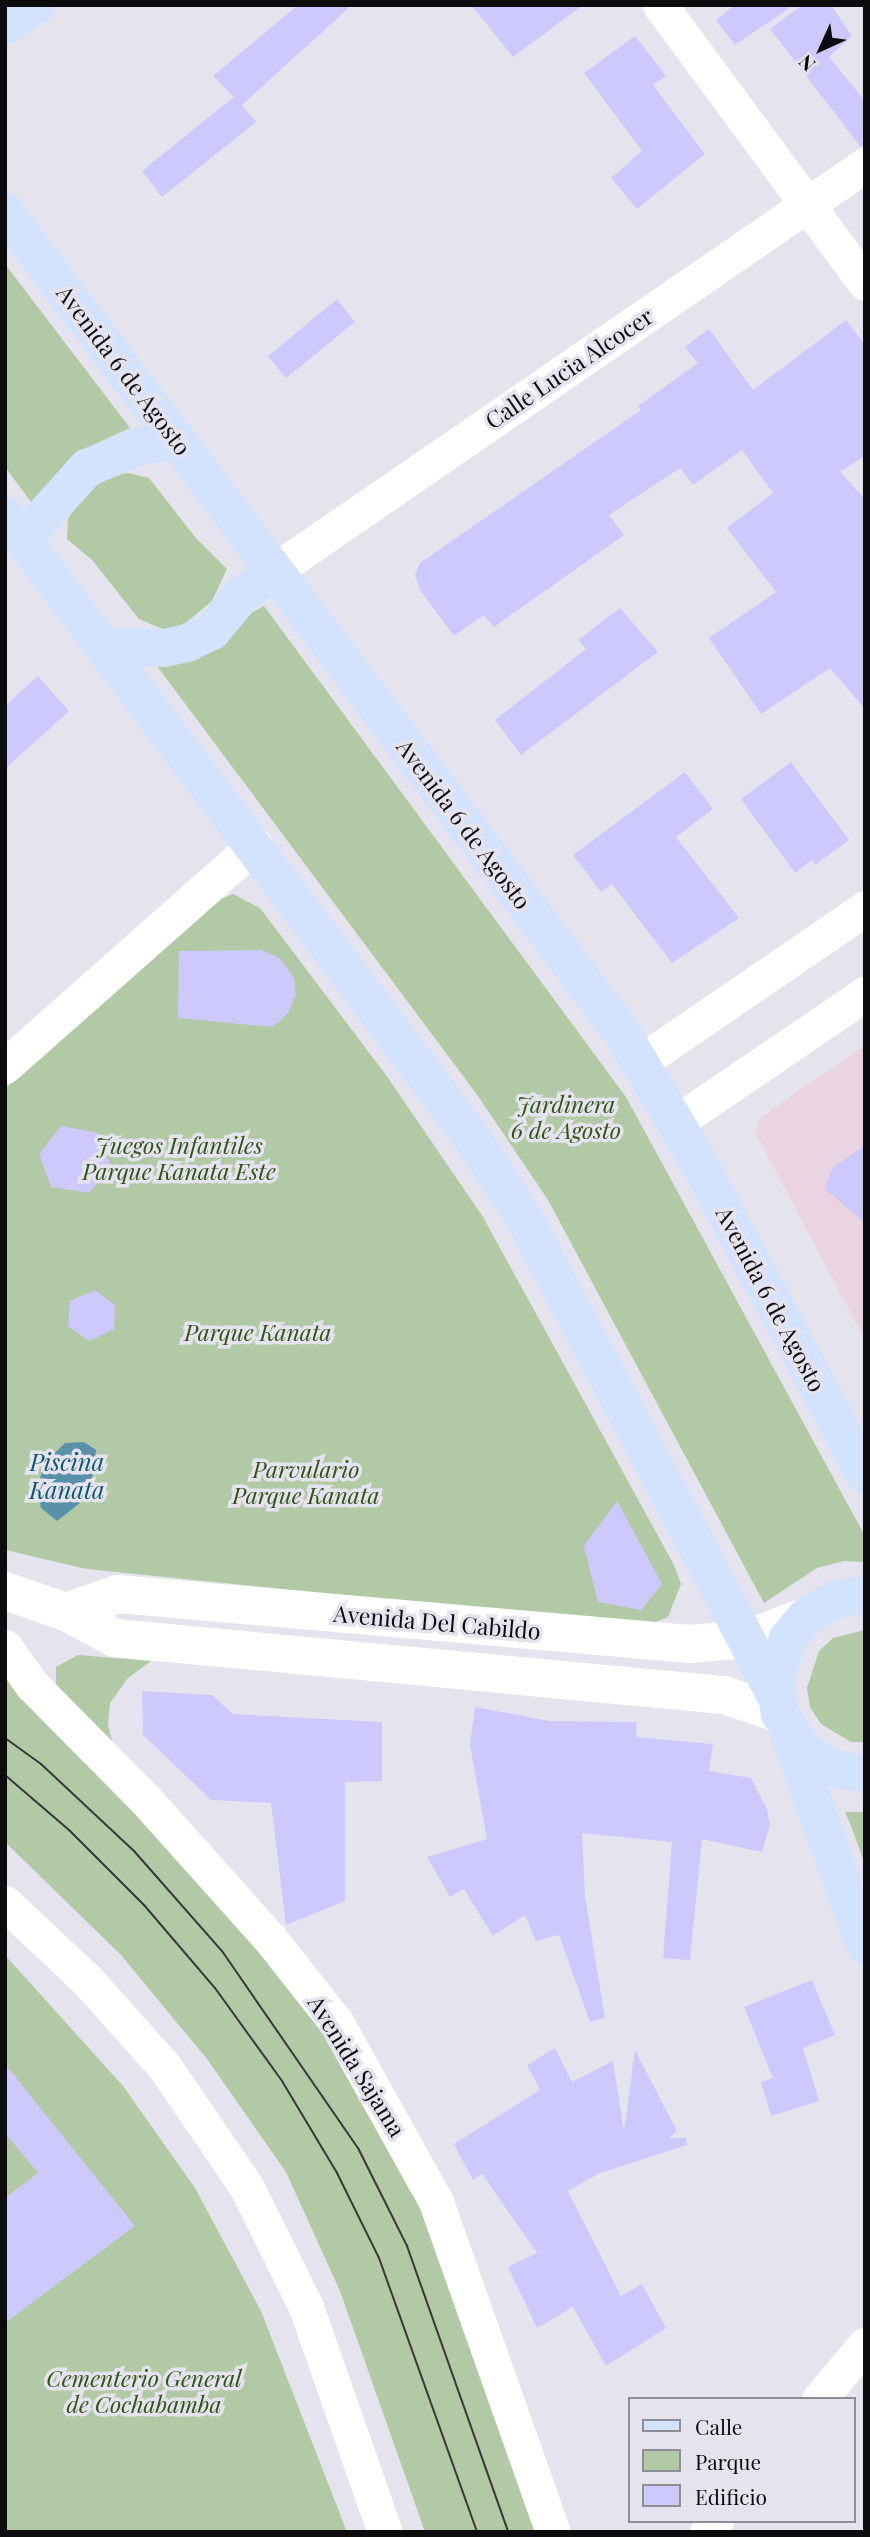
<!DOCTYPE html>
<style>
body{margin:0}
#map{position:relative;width:870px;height:2537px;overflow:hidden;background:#e5e4ee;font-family:"Playfair Display",serif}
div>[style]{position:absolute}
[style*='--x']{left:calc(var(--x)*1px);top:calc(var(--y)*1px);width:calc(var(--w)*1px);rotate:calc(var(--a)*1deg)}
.medical>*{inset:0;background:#ebd4e1}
.green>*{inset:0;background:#b1c9a5}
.water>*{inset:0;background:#5990aa}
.building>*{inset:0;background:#cdc9fc}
.street>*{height:35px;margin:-17.5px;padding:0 17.5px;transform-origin:17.5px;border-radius:17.5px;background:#fff}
.secondary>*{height:38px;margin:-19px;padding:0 19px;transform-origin:19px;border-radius:19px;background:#fff}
.primary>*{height:38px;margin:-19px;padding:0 19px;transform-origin:19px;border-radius:19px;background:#d3e3fe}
.tram>*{height:2px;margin:-1px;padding:0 1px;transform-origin:1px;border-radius:1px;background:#38373b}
span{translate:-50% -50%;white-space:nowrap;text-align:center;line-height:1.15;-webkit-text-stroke:7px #e5e4ee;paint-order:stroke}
.street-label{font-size:23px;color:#0c0b0e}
.park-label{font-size:23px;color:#2f5415;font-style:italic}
.water-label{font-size:24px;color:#0e5773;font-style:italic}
.frame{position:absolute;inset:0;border:7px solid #0c0b0e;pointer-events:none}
.legend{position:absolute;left:628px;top:2397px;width:228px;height:126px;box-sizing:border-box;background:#e5e4ee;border:2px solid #8e8d94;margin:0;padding:9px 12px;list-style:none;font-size:21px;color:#0c0b0e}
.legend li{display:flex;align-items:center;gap:14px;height:35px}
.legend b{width:35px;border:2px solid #8e8d94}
.north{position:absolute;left:786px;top:14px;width:70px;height:70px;-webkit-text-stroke:5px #e5e4ee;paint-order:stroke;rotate:225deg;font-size:19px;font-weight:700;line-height:28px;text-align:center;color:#0c0b0e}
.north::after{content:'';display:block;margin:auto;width:24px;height:32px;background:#0c0b0e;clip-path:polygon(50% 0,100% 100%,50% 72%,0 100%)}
</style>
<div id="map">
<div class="medical">
<i style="clip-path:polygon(862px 1047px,865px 1051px,865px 1340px,755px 1132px,760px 1118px)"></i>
</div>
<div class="green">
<i style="clip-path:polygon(5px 264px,130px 428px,80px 451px,31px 502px,5px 467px)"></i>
<i style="clip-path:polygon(129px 473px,149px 478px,195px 537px,227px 569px,212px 601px,182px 626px,165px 630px,139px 619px,92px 560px,67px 539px,68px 519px,84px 492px,117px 474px)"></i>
<i style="clip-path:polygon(264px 606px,626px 1097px,865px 1536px,865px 1562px,844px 1561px,817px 1568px,764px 1603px,548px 1200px,478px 1096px,157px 666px)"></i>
<i style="clip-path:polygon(233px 894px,260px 908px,386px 1075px,483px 1217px,674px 1565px,681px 1584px,668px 1617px,646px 1626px,87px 1569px,5px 1550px,5px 1089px,204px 906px)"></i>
<i style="clip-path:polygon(865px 1630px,865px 1742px,851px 1742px,821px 1724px,810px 1707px,807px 1688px,819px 1651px,833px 1638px)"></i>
<i style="clip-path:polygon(78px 1655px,151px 1661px,128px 1678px,110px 1703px,108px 1725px,114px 1748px,56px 1688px,56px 1667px)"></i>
<i style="clip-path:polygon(5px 1674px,242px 1921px,346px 2061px,425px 2206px,540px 2532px,425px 2532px,340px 2291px,286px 2172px,207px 2059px,121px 1955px,5px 1842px)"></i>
<i style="clip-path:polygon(845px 1812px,865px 1812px,865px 1865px,851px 1826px)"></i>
<i style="clip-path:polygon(5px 1955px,123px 2086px,195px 2188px,261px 2311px,347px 2532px,5px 2532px)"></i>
</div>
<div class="water">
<i style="clip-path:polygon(84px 1442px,96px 1450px,91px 1485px,80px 1503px,57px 1521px,41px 1508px,37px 1488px,45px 1463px,65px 1443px)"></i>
</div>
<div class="building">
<i style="clip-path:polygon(298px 5px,352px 5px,242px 105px,256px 122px,162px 197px,142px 171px,234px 97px,213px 76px)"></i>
<i style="clip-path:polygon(471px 5px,583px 5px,513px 57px)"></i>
<i style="clip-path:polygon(735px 5px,794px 5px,735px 45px,716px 20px)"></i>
<i style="clip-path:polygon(802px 5px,831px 5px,852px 36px,829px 57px,865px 101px,865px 145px,860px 146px,770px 29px)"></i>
<i style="clip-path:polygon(635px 36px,666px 76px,653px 85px,705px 154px,637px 209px,611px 178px,642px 151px,584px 73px)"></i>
<i style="clip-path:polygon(337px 299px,355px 322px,286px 378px,268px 356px)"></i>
<i style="clip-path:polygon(846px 320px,865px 345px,864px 456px,840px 472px,865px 499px,865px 709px,830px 668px,761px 714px,709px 638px,776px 592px,727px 528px,773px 493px,742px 450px,693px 485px,680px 468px,609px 515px,624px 535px,494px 627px,484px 615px,454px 636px,420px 590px,415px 575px,420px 563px,641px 410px,638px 406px,698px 363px,685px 347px,709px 329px,753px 390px)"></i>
<i style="clip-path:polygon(620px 608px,658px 652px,521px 755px,495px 720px,586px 649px,578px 640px)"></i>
<i style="clip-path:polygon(38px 676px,69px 711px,5px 769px,5px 706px)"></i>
<i style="clip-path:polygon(791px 762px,849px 840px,815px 865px,812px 860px,795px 873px,741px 799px)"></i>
<i style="clip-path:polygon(685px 772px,713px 809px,676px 837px,739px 918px,672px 963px,612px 884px,601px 892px,573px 855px)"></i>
<i style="clip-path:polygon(262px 950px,281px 959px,294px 978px,296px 995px,288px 1013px,273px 1027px,178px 1018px,179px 951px)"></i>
<i style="clip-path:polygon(61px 1126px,98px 1133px,111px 1167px,89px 1193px,51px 1187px,39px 1154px)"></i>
<i style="clip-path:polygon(865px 1145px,865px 1223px,825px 1189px,832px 1168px)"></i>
<i style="clip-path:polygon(95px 1290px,115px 1305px,114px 1329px,89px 1341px,68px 1326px,70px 1301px)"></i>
<i style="clip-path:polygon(617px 1501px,662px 1584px,641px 1610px,598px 1602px,584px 1546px)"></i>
<i style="clip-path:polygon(142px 1691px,212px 1695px,233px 1714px,382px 1722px,382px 1781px,345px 1782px,345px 1901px,286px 1925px,271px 1803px,211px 1800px,143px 1735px)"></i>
<i style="clip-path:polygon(475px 1707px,549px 1721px,637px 1722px,636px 1737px,713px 1744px,709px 1771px,751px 1778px,767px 1809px,770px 1825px,762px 1852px,702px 1839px,690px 1960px,663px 1958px,672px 1842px,582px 1833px,585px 1896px,605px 2018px,590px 2022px,559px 1935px,536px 1941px,525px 1915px,493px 1936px,464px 1889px,450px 1897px,427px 1857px,487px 1839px,470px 1745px)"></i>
<i style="clip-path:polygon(812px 1980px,835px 2035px,803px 2048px,819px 2101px,771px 2116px,761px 2082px,773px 2078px,744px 2007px)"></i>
<i style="clip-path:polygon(555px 2048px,572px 2082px,613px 2061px,624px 2132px,635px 2050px,677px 2131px,669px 2138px,686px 2138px,687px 2145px,600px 2173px,568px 2191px,621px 2296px,642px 2284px,666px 2328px,606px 2366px,573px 2307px,537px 2328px,508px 2267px,537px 2253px,482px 2174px,473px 2180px,454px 2144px,540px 2090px,527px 2065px)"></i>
<i style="clip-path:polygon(5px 2064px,135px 2226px,5px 2323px,5px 2198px,38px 2173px,5px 2133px)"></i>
</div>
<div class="street">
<i style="--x:660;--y:5;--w:345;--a:53.6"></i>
<i style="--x:274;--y:571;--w:717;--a:-34.49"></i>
<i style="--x:639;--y:1063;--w:274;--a:-34.4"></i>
<i style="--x:5;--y:1066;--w:334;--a:-41.5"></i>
<i style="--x:675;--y:1123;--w:230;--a:-34.2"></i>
<i style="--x:5;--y:1647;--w:47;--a:54.6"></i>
<i style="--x:32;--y:1685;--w:161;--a:45.3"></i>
<i style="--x:145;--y:1799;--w:189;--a:48.2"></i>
<i style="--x:271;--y:1940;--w:105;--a:51.6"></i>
<i style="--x:336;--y:2022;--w:206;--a:60.9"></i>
<i style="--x:436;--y:2202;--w:350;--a:70.5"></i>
<i style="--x:5;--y:1903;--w:112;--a:43.2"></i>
<i style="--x:87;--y:1980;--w:115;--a:48.2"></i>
<i style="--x:164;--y:2066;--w:145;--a:55.7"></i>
<i style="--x:246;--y:2186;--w:135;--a:63.6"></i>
<i style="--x:306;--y:2307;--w:238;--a:70.7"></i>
<i style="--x:819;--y:2399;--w:71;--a:-49.6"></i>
<i style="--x:707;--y:2532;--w:14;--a:-51"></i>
</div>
<div class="secondary">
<i style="--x:5;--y:1591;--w:65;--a:19"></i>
<i style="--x:66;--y:1612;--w:55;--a:28"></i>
<i style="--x:115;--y:1638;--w:612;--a:5.35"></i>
<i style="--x:724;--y:1695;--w:59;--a:18.7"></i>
<i style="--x:66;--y:1612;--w:55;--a:-19.1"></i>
<i style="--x:118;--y:1594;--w:574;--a:5"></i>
<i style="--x:690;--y:1644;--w:56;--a:-5.1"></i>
<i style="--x:746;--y:1639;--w:65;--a:-20.7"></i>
</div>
<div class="primary">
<i style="--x:5;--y:26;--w:37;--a:-34"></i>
<i style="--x:5;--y:212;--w:1027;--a:53.07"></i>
<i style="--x:622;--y:1033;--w:141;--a:59.2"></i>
<i style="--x:694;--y:1154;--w:363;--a:61.9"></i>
<i style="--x:5;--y:516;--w:779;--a:53.09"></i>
<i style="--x:473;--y:1139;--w:96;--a:57.3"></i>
<i style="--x:525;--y:1220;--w:538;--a:62.2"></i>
<i style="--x:23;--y:539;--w:96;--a:-48"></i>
<i style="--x:87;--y:468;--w:55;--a:-22.4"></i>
<i style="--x:138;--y:447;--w:39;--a:-12"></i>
<i style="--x:103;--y:646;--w:61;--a:1.9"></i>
<i style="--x:164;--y:648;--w:24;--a:-12"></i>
<i style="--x:187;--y:643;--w:28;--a:-26"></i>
<i style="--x:212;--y:631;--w:45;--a:-50.4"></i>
<i style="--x:241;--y:596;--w:41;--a:-37.1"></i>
<i style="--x:865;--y:1594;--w:33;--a:169"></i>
<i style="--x:833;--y:1600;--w:31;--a:148"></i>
<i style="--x:807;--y:1616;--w:29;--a:131"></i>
<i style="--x:788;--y:1638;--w:44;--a:107.2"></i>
<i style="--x:775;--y:1680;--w:34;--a:82"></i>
<i style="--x:780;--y:1714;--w:43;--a:56.3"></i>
<i style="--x:804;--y:1750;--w:32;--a:34"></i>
<i style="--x:831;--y:1768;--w:35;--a:10"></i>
<i style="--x:790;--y:1737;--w:221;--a:70.2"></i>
</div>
<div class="tram">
<i style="--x:5;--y:1738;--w:44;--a:35.8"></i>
<i style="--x:41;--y:1764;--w:127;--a:43.1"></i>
<i style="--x:134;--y:1851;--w:133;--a:48.7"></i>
<i style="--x:222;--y:1951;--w:239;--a:55.4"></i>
<i style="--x:358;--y:2148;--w:110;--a:63.4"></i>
<i style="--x:407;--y:2246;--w:303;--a:70.5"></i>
<i style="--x:5;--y:1775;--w:84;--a:40.7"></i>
<i style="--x:69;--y:1830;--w:106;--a:45"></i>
<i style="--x:144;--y:1905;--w:109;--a:49.5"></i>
<i style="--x:215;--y:1988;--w:115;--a:54.2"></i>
<i style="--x:282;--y:2081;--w:107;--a:59.1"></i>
<i style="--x:337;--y:2173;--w:95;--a:63.7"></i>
<i style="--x:379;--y:2258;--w:291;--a:70.3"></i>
</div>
<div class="street-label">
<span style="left:569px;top:368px;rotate:-34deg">Calle Lucia Alcocer</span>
<span style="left:124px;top:370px;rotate:53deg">Avenida 6 de Agosto</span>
<span style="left:464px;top:824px;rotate:53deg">Avenida 6 de Agosto</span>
<span style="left:771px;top:1299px;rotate:62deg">Avenida 6 de Agosto</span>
<span style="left:437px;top:1622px;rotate:5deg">Avenida Del Cabildo</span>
<span style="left:357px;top:2066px;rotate:58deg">Avenida Sajama</span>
</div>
<div class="park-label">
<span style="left:566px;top:1117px">Jardinera<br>6 de Agosto</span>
<span style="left:179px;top:1158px">Juegos Infantiles<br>Parque Kanata Este</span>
<span style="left:258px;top:1332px">Parque Kanata</span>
<span style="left:306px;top:1482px">Parvulario<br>Parque Kanata</span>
<span style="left:144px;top:2391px">Cementerio General<br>de Cochabamba</span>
</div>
<div class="water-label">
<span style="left:67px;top:1476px">Piscina<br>Kanata</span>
</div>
<div class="frame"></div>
<ul class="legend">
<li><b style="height:9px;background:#d3e3fe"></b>Calle</li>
<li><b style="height:19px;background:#b1c9a5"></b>Parque</li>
<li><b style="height:19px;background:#cdc9fc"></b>Edificio</li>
</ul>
<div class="north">N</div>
</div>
